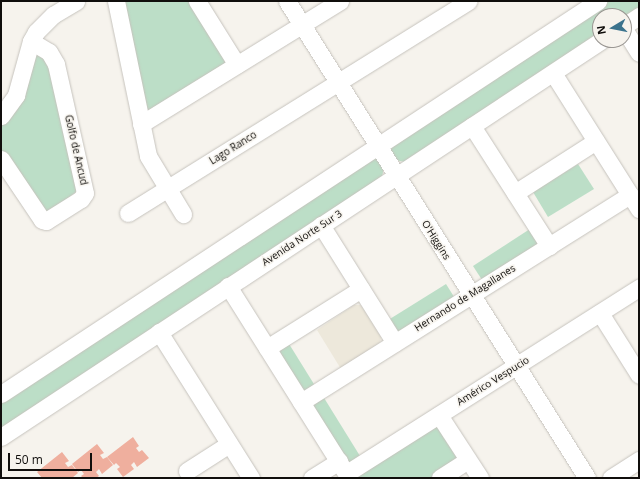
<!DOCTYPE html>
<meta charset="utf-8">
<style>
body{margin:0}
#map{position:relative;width:640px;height:479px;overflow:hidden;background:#f6f3ed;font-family:"Open Sans",sans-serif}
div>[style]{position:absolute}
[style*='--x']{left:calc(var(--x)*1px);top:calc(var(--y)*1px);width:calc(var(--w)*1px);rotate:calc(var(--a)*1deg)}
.built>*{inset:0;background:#ede8db}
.green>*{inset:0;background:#bcdec7}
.building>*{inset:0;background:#efaf9e}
.roads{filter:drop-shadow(0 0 1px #c6c3bd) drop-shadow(0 0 1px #c6c3bd)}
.minor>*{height:17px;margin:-8.5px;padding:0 8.5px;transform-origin:8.5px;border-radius:8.5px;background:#fff}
span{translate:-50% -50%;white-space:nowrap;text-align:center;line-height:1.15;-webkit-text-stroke:3px #f6f3ed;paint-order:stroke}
.street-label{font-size:10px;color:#100e0c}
.frame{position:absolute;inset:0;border:2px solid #100e0c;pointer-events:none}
.north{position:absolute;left:592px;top:8px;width:40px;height:40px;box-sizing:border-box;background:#f6f3ed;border:1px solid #9a9793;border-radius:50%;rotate:260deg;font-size:11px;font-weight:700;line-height:16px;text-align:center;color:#100e0c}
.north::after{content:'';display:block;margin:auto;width:14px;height:18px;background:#3b738d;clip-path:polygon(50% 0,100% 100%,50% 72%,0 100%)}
.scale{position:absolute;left:8px;top:453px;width:84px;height:18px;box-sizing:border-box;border:2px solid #100e0c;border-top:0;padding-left:5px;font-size:12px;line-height:14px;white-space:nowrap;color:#100e0c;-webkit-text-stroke:3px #f6f3ed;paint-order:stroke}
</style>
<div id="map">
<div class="built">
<i style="clip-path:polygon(354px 305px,361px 305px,381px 337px,380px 344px,341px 369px,317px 330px)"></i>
</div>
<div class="green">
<i style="clip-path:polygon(119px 1px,192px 1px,229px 63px,145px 114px)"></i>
<i style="clip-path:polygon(606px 1px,639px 1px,639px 8px,624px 16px,600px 16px,600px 34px,405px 162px,395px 160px,390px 150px,392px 145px)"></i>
<i style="clip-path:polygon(34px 49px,45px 52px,81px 188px,47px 215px,1px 152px,1px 123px)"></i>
<i style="clip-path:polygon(377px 157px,384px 167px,382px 177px,1px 429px,1px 401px,367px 158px)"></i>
<i style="clip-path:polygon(578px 164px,594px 189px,548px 217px,533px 192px)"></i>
<i style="clip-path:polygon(533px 227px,541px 241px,484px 283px,473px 266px)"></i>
<i style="clip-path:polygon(446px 284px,456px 300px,401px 335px,385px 322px)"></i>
<i style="clip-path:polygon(286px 339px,317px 389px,304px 395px,276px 345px)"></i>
<i style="clip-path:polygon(321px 393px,360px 456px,349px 463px,308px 403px)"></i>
<i style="clip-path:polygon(436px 423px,461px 455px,434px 478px,354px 478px)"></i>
</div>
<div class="building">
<i style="clip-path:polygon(133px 437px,139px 446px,136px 448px,139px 452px,142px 450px,149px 458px,137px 467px,134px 462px,131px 465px,134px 469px,123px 477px,117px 469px,120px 467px,116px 463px,114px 465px,107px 457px)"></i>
<i style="clip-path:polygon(97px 444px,104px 453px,100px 455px,103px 459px,107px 457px,113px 465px,102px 474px,99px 469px,96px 472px,99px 476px,96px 478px,83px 478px,81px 476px,84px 474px,81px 470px,78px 472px,72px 464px)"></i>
<i style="clip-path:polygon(62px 452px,69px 461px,65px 463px,68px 467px,72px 465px,78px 473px,72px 478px,42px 478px,37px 472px)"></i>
</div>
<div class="roads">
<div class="minor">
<i style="--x:116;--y:1;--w:158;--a:78.3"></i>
<i style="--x:148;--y:156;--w:68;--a:58.9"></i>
<i style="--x:197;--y:1;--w:75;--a:58"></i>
<i style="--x:287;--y:1;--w:563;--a:57.83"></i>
<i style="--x:624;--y:26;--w:18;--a:-34"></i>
<i style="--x:624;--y:29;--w:28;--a:58"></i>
<i style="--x:553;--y:73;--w:161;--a:57.7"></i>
<i style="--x:1;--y:116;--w:26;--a:-54"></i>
<i style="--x:16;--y:95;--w:56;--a:-74.5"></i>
<i style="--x:31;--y:41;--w:10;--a:-61"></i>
<i style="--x:36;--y:32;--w:24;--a:-45"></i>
<i style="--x:53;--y:15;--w:27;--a:-31"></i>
<i style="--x:141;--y:124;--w:234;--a:-31.7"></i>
<i style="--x:472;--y:126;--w:143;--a:57.3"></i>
<i style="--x:1;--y:159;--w:73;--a:56.1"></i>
<i style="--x:42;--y:220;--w:4;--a:14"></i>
<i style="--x:46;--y:221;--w:41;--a:-32.2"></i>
<i style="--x:81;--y:199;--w:7;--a:-56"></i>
<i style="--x:85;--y:193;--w:132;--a:-102.7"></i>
<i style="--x:56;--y:64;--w:14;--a:-120"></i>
<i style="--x:49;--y:52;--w:21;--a:-149"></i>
<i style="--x:515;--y:193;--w:96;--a:-32.7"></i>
<i style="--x:128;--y:213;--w:401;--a:-31.9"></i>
<i style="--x:321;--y:225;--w:139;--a:57.9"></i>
<i style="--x:228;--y:286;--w:227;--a:57.8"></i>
<i style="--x:600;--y:313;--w:73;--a:57.8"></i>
<i style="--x:159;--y:332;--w:173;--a:57.8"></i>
<i style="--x:267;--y:348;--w:111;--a:-32.1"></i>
<i style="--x:1;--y:394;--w:715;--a:-33.36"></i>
<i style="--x:301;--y:402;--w:389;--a:-32.2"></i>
<i style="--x:439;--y:415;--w:75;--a:56.9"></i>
<i style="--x:1;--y:437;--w:720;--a:-33.45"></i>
<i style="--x:187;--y:471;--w:50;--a:-32.7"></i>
<i style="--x:347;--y:473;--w:346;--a:-32.4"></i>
<i style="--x:312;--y:478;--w:32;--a:-32"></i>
<i style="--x:440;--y:478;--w:33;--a:-33"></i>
<i style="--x:611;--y:478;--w:33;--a:-33"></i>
</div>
</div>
<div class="street-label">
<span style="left:233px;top:148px;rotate:-32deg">Lago Ranco</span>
<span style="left:76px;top:150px;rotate:77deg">Golfo de Ancud</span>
<span style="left:302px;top:238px;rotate:-33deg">Avenida Norte Sur 3</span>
<span style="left:436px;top:240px;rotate:58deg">O'Higgins</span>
<span style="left:465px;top:298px;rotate:-32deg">Hernando de Magallanes</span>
<span style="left:493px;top:381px;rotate:-32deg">Américo Vespucio</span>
</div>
<div class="frame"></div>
<div class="north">N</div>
<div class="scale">50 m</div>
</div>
